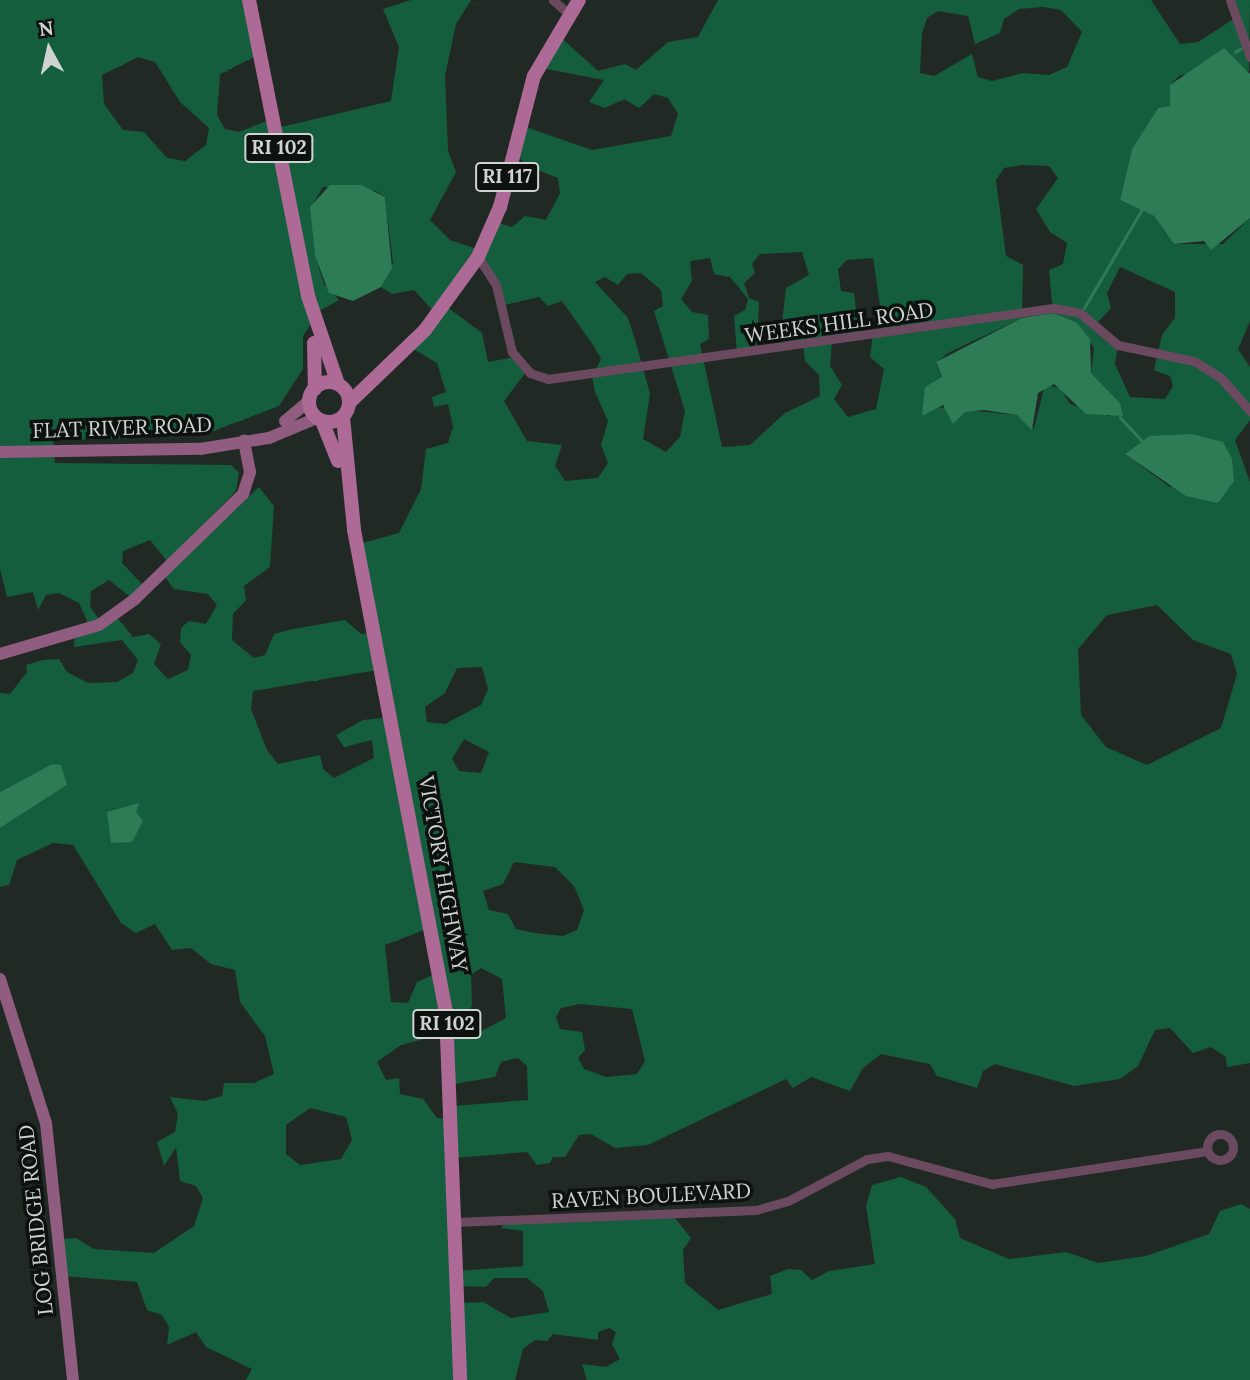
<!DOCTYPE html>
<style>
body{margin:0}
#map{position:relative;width:1250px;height:1380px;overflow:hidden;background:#212924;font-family:Lora,serif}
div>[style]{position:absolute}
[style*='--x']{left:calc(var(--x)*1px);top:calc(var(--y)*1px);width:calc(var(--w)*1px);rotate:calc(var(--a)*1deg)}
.green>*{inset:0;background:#145e3d}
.water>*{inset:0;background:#2d7c56}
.stream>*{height:2.5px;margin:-1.25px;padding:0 1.25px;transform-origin:1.25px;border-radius:1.25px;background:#2d7c56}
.street>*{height:9px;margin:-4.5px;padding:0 4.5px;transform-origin:4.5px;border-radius:4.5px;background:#6b4a5f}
.street>.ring{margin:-4.5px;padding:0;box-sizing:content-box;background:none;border:9px solid #6b4a5f;border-radius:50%}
.secondary>*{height:12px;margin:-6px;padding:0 6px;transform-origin:6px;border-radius:6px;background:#905c7f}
.primary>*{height:14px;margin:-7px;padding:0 7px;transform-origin:7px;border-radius:7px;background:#ad6a97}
.primary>.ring{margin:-7px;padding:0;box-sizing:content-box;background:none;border:14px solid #ad6a97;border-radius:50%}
span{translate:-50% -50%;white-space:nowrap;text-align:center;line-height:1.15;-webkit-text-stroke:7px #0d110f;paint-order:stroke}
.shield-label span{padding:2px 5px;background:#0d110f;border:2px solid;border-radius:5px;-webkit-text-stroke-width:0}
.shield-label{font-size:19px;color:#cfd4d1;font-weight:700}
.street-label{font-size:21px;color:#cfd4d1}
.north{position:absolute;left:14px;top:14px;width:70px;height:70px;-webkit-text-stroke:5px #0d110f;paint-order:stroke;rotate:352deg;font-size:19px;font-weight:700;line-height:28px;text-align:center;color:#cfd4d1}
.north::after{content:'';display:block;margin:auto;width:24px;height:32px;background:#cfd4d1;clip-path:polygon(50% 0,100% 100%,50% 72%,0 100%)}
</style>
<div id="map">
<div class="green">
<i style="clip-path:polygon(evenodd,0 0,242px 0,256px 56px,220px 74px,217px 115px,225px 129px,239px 132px,274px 118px,292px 248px,277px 128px,391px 101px,399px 47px,383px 9px,411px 0,471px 0,456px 24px,445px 76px,448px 151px,456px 172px,430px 220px,450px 240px,480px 250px,496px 222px,512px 227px,525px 216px,546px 220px,560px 193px,558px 178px,527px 166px,514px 152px,520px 125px,592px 150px,671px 136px,678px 114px,668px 98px,654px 94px,639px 108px,624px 99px,605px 108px,589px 102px,604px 80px,541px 68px,557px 34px,598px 71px,625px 64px,636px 70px,668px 42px,698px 37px,718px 0,1151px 0,1180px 44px,1198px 42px,1235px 18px,1230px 0,1250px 0,1249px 71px,1238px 68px,1224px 48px,1202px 69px,1179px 76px,1170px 85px,1170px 106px,1158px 108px,1132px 149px,1120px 200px,1154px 216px,1174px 244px,1223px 244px,1250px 218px,1250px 321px,1238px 349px,1250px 367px,1250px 420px,1235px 440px,1250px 482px,1250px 1063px,1227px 1067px,1226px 1057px,1211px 1047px,1193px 1053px,1170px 1028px,1155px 1030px,1138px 1066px,1120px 1079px,1074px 1086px,995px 1064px,983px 1071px,977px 1088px,937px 1076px,930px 1064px,881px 1054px,863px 1068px,850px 1091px,811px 1077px,793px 1088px,786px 1079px,648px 1145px,615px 1148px,591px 1134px,579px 1135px,565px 1157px,553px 1157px,550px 1163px,537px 1165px,527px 1152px,455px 1158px,458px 1271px,523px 1266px,523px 1231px,501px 1228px,506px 1222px,674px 1217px,691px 1238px,683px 1250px,685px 1283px,718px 1310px,772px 1294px,770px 1276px,788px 1269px,801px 1270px,812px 1280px,829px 1271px,875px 1264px,866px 1206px,872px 1185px,901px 1177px,926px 1187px,955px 1219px,960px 1238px,1009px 1259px,1066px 1252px,1098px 1263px,1146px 1256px,1209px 1234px,1220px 1211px,1241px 1204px,1250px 1209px,1250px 1380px,587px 1380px,582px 1364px,606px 1367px,620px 1359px,612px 1344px,616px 1332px,609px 1328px,598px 1332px,598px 1340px,553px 1334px,547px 1341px,535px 1340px,523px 1349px,515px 1380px,246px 1380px,252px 1369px,206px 1347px,196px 1332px,167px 1345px,169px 1327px,162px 1315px,147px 1310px,137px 1282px,63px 1276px,64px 1239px,76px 1238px,94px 1249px,154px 1253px,194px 1226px,203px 1198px,196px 1186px,180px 1181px,176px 1147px,164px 1166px,157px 1142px,175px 1132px,178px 1114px,170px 1097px,204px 1101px,222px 1096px,224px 1083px,254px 1083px,274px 1074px,265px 1036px,240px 1002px,235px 970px,211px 964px,191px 948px,172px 950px,155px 924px,136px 933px,121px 923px,73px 845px,53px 843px,17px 860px,9px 885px,0 887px,0 828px,67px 785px,52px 764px,0 792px,0 693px,10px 694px,27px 672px,26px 665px,43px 660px,59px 659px,67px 672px,88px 683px,117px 682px,133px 673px,138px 660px,122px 640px,74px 647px,75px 635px,91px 630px,79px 603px,59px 593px,46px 595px,38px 610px,33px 592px,7px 597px,0 569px,0 0,1043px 7px,1061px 10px,1082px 32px,1067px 67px,1049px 75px,1023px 73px,992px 81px,978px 77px,972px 54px,934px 76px,920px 73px,922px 33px,927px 18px,938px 11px,968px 16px,975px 44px,1000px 33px,1004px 19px,1019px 9px,1043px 7px,0 0,138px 57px,155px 62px,180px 102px,209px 128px,206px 145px,185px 161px,167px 158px,144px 132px,123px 130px,104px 104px,102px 75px,138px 57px,0 0,1022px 165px,1049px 166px,1058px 178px,1036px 209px,1050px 232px,1067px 243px,1063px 264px,1049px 270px,1053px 313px,1076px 322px,1094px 348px,1091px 373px,1120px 403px,1109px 416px,1070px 404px,1061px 389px,1045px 384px,1034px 429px,1017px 415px,936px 407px,925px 387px,942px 378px,936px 363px,948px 353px,1022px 318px,1023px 265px,1006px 256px,996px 180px,1004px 168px,1022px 165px,0 0,323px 187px,376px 191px,385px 197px,393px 263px,381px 287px,392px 294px,414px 290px,438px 316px,412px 348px,437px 363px,446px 392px,432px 397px,434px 407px,448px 404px,453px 427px,448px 443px,426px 449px,421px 489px,399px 533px,359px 544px,376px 632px,361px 634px,345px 620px,293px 629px,274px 634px,265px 655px,254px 658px,232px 640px,233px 614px,246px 600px,244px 586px,270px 567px,274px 506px,259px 487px,165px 577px,174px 589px,208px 594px,217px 605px,206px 624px,189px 621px,181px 628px,180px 642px,191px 655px,188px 670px,168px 679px,154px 664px,161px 644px,149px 634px,133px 637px,116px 616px,102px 623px,90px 607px,91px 591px,109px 580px,133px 599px,145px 587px,122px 563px,123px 551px,150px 540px,167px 561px,236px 491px,239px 473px,231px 465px,55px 463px,53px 441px,203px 435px,279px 406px,303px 369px,303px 336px,319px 311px,339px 300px,324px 284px,315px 256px,311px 207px,323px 187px,0 0,802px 252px,809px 275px,786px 288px,781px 332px,784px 347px,803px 345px,805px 361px,819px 375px,820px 396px,785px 413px,750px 445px,722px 447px,700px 344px,709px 339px,708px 315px,692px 312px,681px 299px,692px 281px,690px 261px,710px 258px,714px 274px,730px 277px,748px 299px,745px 310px,734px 316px,737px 353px,757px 350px,759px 302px,749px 298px,744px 283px,755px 273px,752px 264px,760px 254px,802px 252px,0 0,873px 258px,884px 333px,873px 335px,870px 357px,884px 369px,876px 409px,848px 417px,834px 399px,842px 385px,830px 366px,832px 342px,859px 335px,854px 293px,841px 291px,838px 269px,847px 260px,873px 258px,0 0,483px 261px,501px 306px,539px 297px,548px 306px,562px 301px,593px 345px,601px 359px,592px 376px,595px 392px,608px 421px,601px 445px,608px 463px,598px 478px,565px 481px,555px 466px,562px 445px,527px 441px,504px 401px,527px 371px,515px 357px,488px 362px,482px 333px,447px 307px,483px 261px,0 0,1120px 267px,1175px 292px,1175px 318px,1162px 335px,1154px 370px,1170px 376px,1173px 386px,1165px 399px,1130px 397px,1115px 364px,1118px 345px,1095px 325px,1111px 308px,1107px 293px,1120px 267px,0 0,641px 273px,661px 290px,663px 306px,654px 311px,685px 411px,680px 437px,666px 452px,643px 439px,650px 394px,636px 343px,628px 318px,595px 282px,605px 277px,618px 285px,627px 274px,641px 273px,0 0,1149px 436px,1223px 442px,1234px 481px,1170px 487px,1125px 454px,1149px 436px,0 0,1157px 605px,1193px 640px,1231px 654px,1237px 674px,1221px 728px,1147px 765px,1106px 747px,1081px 715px,1078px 649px,1107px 615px,1157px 605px,0 0,482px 667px,488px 689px,481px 705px,445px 724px,427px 722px,425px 707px,445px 693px,457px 668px,482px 667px,0 0,384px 669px,392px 717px,363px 720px,336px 735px,344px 747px,372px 740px,374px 758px,334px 778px,323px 769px,320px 755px,278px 764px,267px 750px,251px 709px,253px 691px,384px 669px,0 0,464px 739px,489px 752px,481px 773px,459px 771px,452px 759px,464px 739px,0 0,514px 862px,555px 867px,574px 886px,584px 910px,577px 930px,563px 936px,534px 933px,516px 929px,508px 914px,489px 910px,483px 891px,503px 884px,514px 862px,0 0,432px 927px,440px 972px,417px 982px,408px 1003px,391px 1002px,385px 945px,432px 927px,0 0,481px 968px,502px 979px,506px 1018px,474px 1035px,465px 1025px,472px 1005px,471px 975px,481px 968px,0 0,580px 1004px,632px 1009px,645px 1061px,637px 1074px,606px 1077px,584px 1069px,578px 1058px,585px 1050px,582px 1032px,560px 1029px,556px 1017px,561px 1008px,580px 1004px,0 0,431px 1018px,447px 1018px,454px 1084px,495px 1077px,501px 1062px,518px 1058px,527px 1066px,528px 1100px,453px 1106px,452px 1119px,437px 1118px,423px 1099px,400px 1094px,399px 1078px,386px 1080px,377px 1062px,401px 1045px,428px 1038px,431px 1018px,0 0,310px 1108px,346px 1117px,352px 1140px,341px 1159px,300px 1165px,286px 1154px,286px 1125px,310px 1108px,0 0,494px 1278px,527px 1278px,543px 1291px,549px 1312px,511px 1318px,483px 1302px,459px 1303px,459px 1286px,486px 1287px,494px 1278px)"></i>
</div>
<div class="water">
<i style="clip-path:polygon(1224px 48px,1250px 74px,1250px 218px,1211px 250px,1204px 241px,1174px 244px,1154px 216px,1120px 200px,1132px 149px,1158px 108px,1170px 106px,1170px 85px)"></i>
<i style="clip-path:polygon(330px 185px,361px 185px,385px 197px,392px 268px,381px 287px,353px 301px,329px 293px,315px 256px,310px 207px)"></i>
<i style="clip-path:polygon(1053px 313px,1076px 322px,1090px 339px,1091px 373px,1120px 403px,1123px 416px,1086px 414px,1054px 384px,1038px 393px,1032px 430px,1017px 415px,984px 410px,965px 412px,953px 424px,943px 405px,922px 416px,925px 387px,942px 377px,936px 362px,1022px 318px)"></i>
<i style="clip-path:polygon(1191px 434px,1223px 442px,1232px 459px,1234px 481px,1218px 503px,1186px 496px,1125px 454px,1149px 436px)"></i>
<i style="clip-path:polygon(52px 764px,61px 765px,67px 785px,0 828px,0 792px)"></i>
<i style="clip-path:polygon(139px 803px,136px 812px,143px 821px,132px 842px,111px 843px,107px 812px)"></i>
</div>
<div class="stream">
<i style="--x:1235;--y:52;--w:6;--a:-31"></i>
<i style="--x:1084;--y:308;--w:113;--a:-59.6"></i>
<i style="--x:1120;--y:417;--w:34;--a:47"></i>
</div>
<div class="street">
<i style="--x:553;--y:0;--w:21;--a:41"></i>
<i style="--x:1230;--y:0;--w:60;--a:70.7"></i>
<i style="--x:478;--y:257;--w:33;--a:57"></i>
<i style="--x:496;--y:285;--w:69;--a:76.6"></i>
<i style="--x:512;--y:352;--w:28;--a:49"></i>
<i style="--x:530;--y:373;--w:19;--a:18"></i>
<i style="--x:548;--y:379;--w:510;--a:-8"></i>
<i style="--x:1053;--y:308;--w:27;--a:10"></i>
<i style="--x:1080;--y:313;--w:50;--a:40.1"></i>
<i style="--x:1118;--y:345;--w:78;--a:11.9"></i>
<i style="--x:1194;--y:361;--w:32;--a:32"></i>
<i style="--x:1221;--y:378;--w:44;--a:48.7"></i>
<i class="ring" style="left:1207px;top:1134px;width:17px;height:17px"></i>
<i style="--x:455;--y:1222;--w:301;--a:-2.3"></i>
<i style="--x:756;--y:1210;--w:33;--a:-16"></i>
<i style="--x:788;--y:1201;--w:89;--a:-28"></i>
<i style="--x:867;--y:1159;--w:21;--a:-8"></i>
<i style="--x:888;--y:1156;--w:108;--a:15.1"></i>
<i style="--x:992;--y:1184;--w:218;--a:-8.7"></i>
</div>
<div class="secondary">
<i style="--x:285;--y:421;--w:33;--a:-40"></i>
<i style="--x:0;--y:452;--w:200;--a:-0.9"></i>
<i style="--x:200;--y:449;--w:70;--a:-9.1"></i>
<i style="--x:269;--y:438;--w:52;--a:-22.6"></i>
<i style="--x:0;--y:654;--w:103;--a:-16.3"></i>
<i style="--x:99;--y:625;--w:44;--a:-35.8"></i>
<i style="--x:135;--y:599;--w:151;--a:-44.2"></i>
<i style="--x:243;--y:494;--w:23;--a:-72"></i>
<i style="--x:250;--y:472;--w:32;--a:-101"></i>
<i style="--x:0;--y:979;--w:151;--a:72.3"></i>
<i style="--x:46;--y:1123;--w:258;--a:84"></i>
</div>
<div class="primary">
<i style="--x:249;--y:0;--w:302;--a:78.7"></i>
<i style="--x:308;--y:296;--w:93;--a:71.2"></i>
<i style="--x:314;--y:343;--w:46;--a:88.8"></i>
<i class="ring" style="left:309px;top:382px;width:26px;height:26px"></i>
<i style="--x:350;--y:402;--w:104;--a:-43.8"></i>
<i style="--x:425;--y:330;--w:90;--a:-54"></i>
<i style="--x:478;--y:257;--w:55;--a:-66.3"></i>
<i style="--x:500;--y:207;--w:135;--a:-75.5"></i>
<i style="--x:534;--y:76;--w:88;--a:-59.4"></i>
<i style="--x:343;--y:417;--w:114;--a:84.4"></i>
<i style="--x:354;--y:530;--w:490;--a:79.2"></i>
<i style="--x:446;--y:1011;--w:369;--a:87.8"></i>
<i style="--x:322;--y:421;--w:43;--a:68.2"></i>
</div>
<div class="shield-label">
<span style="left:279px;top:148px">RI 102</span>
<span style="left:507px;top:177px">RI 117</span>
<span style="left:447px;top:1024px">RI 102</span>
</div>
<div class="street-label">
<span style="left:839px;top:323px;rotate:-8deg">WEEKS HILL ROAD</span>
<span style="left:122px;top:428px;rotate:-2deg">FLAT RIVER ROAD</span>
<span style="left:443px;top:874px;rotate:80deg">VICTORY HIGHWAY</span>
<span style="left:651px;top:1196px;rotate:-3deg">RAVEN BOULEVARD</span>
<span style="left:36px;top:1220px;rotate:-96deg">LOG BRIDGE ROAD</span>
</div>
<div class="north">N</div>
</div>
